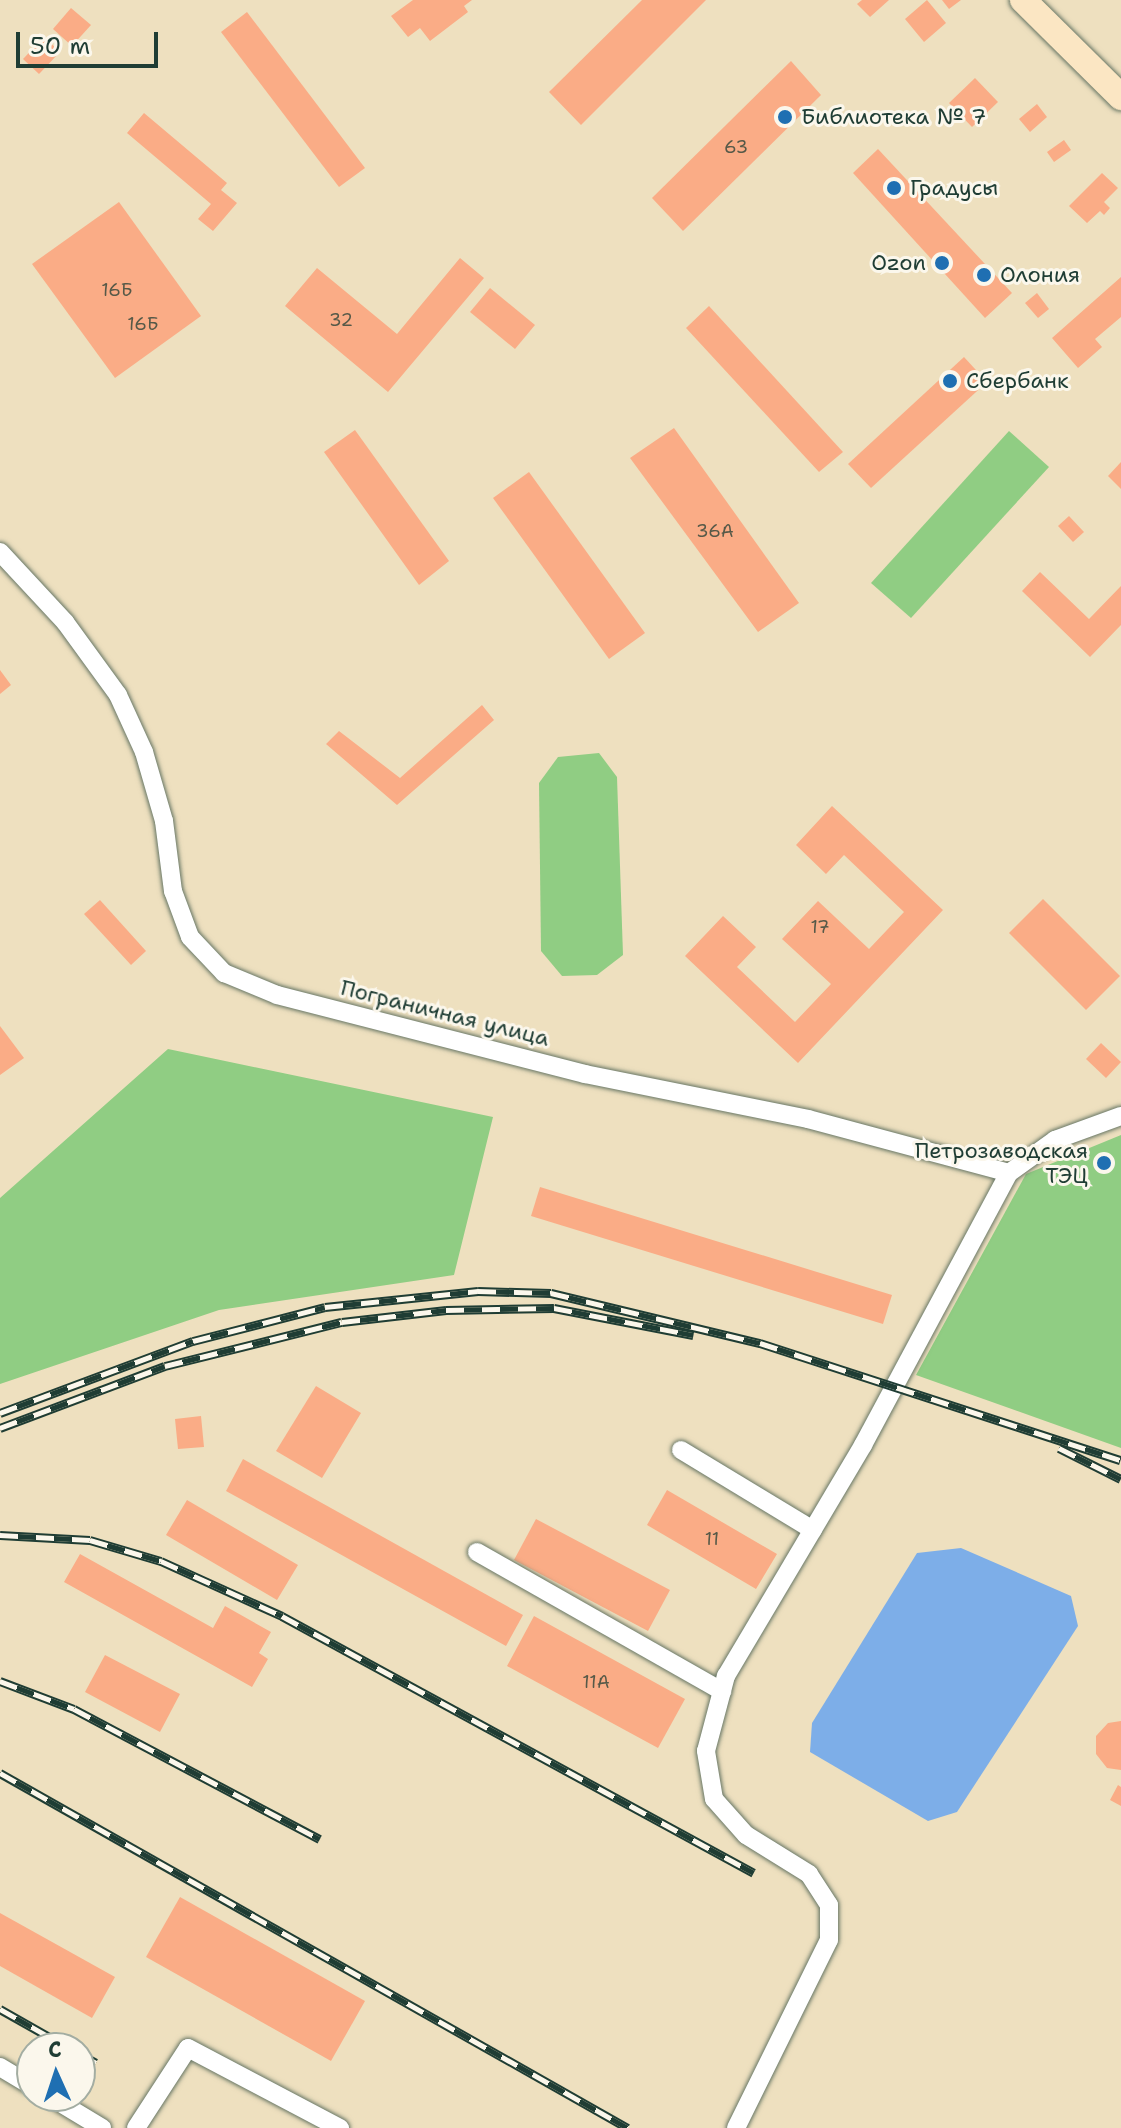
<!DOCTYPE html>
<meta charset="utf-8">
<style>
body{margin:0}
#map{position:relative;width:1121px;height:2128px;overflow:hidden;background:#eee0bf;font-family:"Shantell Sans",sans-serif}
div>[style]{position:absolute}
[style*='--x']{left:calc(var(--x)*1px);top:calc(var(--y)*1px);width:calc(var(--w)*1px);rotate:calc(var(--a)*1deg)}
.green>*{inset:0;background:#90cd83}
.water>*{inset:0;background:#7daee8}
.building>*{inset:0;background:#faac86}
.roads{filter:drop-shadow(0 0 2px #677665) drop-shadow(0 0 2px #677665)}
.street>*{height:18px;margin:-9px;padding:0 9px;transform-origin:9px;border-radius:9px;background:#fff}
.secondary>*{height:26px;margin:-13px;padding:0 13px;transform-origin:13px;border-radius:13px;background:#fbe6c3}
.rail>*{height:9px;margin-top:-4.5px;transform-origin:0;background:repeating-linear-gradient(90deg,#fbf7ec 0 18px,#1f3d34 0 36px);box-sizing:border-box;border-block:2px solid #1f3d34}
.dots>*{width:22px;height:22px;translate:-50% -50%;box-sizing:border-box;border:4px solid #fbf7ec;border-radius:50%}
span{translate:-50% -50%;white-space:nowrap;text-align:center;line-height:1.15;-webkit-text-stroke:6px #fbf7ec;paint-order:stroke}
.number-label{font-size:18px;color:#565948}
.number-label span{-webkit-text-stroke-width:0}
.poi-label{font-size:22px;color:#1f3d34}
.left{translate:0 -50%;text-align:left}
.right{translate:-100% -50%;text-align:right}
.street-label{font-size:22px;color:#1f3d34}
.north{position:absolute;left:16px;top:2032px;width:80px;height:80px;box-sizing:border-box;background:#fbf7ec;border:2px solid #a3ada2;border-radius:50%;rotate:357deg;font-size:22px;font-weight:700;line-height:32px;text-align:center;color:#1f3d34}
.north::after{content:'';display:block;margin:auto;width:28px;height:36px;background:#1f6fb2;clip-path:polygon(50% 0,100% 100%,50% 72%,0 100%)}
.scale{position:absolute;left:16px;top:32px;width:142px;height:36px;box-sizing:border-box;border:4px solid #1f3d34;border-top:0;padding-left:10px;font-size:24px;line-height:28px;white-space:nowrap;color:#1f3d34;-webkit-text-stroke:6px #fbf7ec;paint-order:stroke}
</style>
<div id="map">
<div class="green">
<i style="clip-path:polygon(1009px 431px,1049px 467px,911px 618px,871px 583px)"></i>
<i style="clip-path:polygon(599px 753px,617px 777px,623px 955px,597px 975px,562px 976px,541px 951px,539px 783px,558px 757px)"></i>
<i style="clip-path:polygon(168px 1049px,493px 1117px,454px 1275px,219px 1310px,0 1384px,0 1198px)"></i>
<i style="clip-path:polygon(1121px 1135px,1121px 1448px,916px 1375px,1026px 1174px)"></i>
</div>
<div class="water">
<i style="clip-path:polygon(961px 1548px,1071px 1596px,1078px 1626px,957px 1812px,928px 1821px,810px 1752px,812px 1723px,917px 1553px)"></i>
</div>
<div class="building">
<i style="clip-path:polygon(413px 0,472px 0,464px 6px,468px 12px,430px 41px,420px 28px,408px 37px,391px 16px)"></i>
<i style="clip-path:polygon(642px 0,706px 0,581px 125px,549px 92px)"></i>
<i style="clip-path:polygon(862px 0,889px 0,870px 17px,857px 4px)"></i>
<i style="clip-path:polygon(927px 0,946px 23px,924px 42px,905px 19px)"></i>
<i style="clip-path:polygon(942px 0,961px 0,949px 9px)"></i>
<i style="clip-path:polygon(71px 8px,91px 25px,72px 46px,53px 29px)"></i>
<i style="clip-path:polygon(247px 12px,365px 168px,339px 187px,221px 32px)"></i>
<i style="clip-path:polygon(44px 37px,60px 52px,39px 74px,23px 59px)"></i>
<i style="clip-path:polygon(791px 61px,821px 95px,683px 231px,652px 198px)"></i>
<i style="clip-path:polygon(975px 78px,998px 102px,972px 127px,949px 103px)"></i>
<i style="clip-path:polygon(1037px 104px,1047px 117px,1030px 132px,1019px 119px)"></i>
<i style="clip-path:polygon(144px 113px,227px 183px,221px 190px,237px 203px,213px 231px,198px 219px,211px 204px,127px 133px)"></i>
<i style="clip-path:polygon(1064px 140px,1071px 150px,1054px 162px,1047px 152px)"></i>
<i style="clip-path:polygon(878px 149px,1012px 293px,985px 318px,853px 173px)"></i>
<i style="clip-path:polygon(1102px 173px,1118px 188px,1104px 202px,1110px 208px,1104px 215px,1100px 211px,1087px 223px,1069px 206px)"></i>
<i style="clip-path:polygon(119px 202px,201px 316px,115px 378px,32px 264px)"></i>
<i style="clip-path:polygon(460px 258px,484px 278px,388px 392px,285px 306px,317px 268px,397px 334px)"></i>
<i style="clip-path:polygon(1121px 277px,1121px 317px,1095px 339px,1102px 347px,1078px 368px,1052px 338px)"></i>
<i style="clip-path:polygon(490px 288px,535px 325px,515px 349px,470px 312px)"></i>
<i style="clip-path:polygon(1037px 293px,1049px 309px,1038px 318px,1025px 303px)"></i>
<i style="clip-path:polygon(709px 306px,843px 452px,819px 472px,686px 328px)"></i>
<i style="clip-path:polygon(964px 357px,987px 382px,871px 488px,848px 464px)"></i>
<i style="clip-path:polygon(674px 428px,799px 603px,758px 632px,630px 458px)"></i>
<i style="clip-path:polygon(355px 430px,449px 561px,419px 585px,324px 452px)"></i>
<i style="clip-path:polygon(1121px 462px,1121px 489px,1108px 476px)"></i>
<i style="clip-path:polygon(529px 472px,645px 633px,609px 659px,493px 498px)"></i>
<i style="clip-path:polygon(1069px 516px,1084px 532px,1073px 542px,1058px 526px)"></i>
<i style="clip-path:polygon(1040px 572px,1089px 619px,1121px 586px,1121px 625px,1090px 657px,1022px 591px)"></i>
<i style="clip-path:polygon(0 670px,11px 685px,0 694px)"></i>
<i style="clip-path:polygon(482px 705px,494px 720px,397px 805px,326px 744px,339px 731px,400px 778px)"></i>
<i style="clip-path:polygon(832px 806px,943px 910px,798px 1063px,685px 956px,723px 916px,756px 947px,737px 967px,795px 1022px,831px 984px,782px 939px,818px 901px,869px 949px,904px 912px,844px 855px,826px 874px,796px 845px)"></i>
<i style="clip-path:polygon(1043px 899px,1120px 976px,1086px 1010px,1009px 933px)"></i>
<i style="clip-path:polygon(100px 900px,146px 951px,131px 965px,84px 914px)"></i>
<i style="clip-path:polygon(0 1026px,24px 1058px,0 1075px)"></i>
<i style="clip-path:polygon(1101px 1043px,1121px 1062px,1106px 1078px,1086px 1059px)"></i>
<i style="clip-path:polygon(540px 1187px,892px 1295px,883px 1324px,531px 1216px)"></i>
<i style="clip-path:polygon(316px 1386px,361px 1413px,322px 1478px,276px 1451px)"></i>
<i style="clip-path:polygon(201px 1416px,204px 1447px,178px 1449px,175px 1419px)"></i>
<i style="clip-path:polygon(243px 1459px,523px 1615px,506px 1646px,226px 1491px)"></i>
<i style="clip-path:polygon(667px 1490px,777px 1554px,756px 1589px,647px 1525px)"></i>
<i style="clip-path:polygon(187px 1500px,298px 1565px,277px 1600px,166px 1535px)"></i>
<i style="clip-path:polygon(536px 1519px,670px 1590px,648px 1631px,514px 1560px)"></i>
<i style="clip-path:polygon(80px 1554px,213px 1628px,225px 1606px,271px 1632px,259px 1653px,268px 1659px,252px 1687px,64px 1582px)"></i>
<i style="clip-path:polygon(534px 1616px,685px 1699px,658px 1748px,507px 1666px)"></i>
<i style="clip-path:polygon(105px 1655px,180px 1694px,160px 1732px,85px 1692px)"></i>
<i style="clip-path:polygon(1121px 1721px,1121px 1770px,1107px 1768px,1096px 1754px,1096px 1736px,1108px 1723px)"></i>
<i style="clip-path:polygon(1118px 1785px,1121px 1787px,1121px 1806px,1110px 1800px)"></i>
<i style="clip-path:polygon(180px 1897px,365px 2001px,331px 2061px,146px 1957px)"></i>
<i style="clip-path:polygon(0 1913px,115px 1977px,92px 2018px,0 1966px)"></i>
</div>
<div class="roads">
<div class="street">
<i style="--x:0;--y:552;--w:96;--a:47.1"></i>
<i style="--x:65;--y:622;--w:90;--a:54"></i>
<i style="--x:118;--y:695;--w:63;--a:65.5"></i>
<i style="--x:144;--y:752;--w:72;--a:73.8"></i>
<i style="--x:164;--y:821;--w:71;--a:82.7"></i>
<i style="--x:173;--y:891;--w:49;--a:69.7"></i>
<i style="--x:190;--y:937;--w:50;--a:46.6"></i>
<i style="--x:224;--y:973;--w:57;--a:22.5"></i>
<i style="--x:277;--y:995;--w:318;--a:14.4"></i>
<i style="--x:585;--y:1074;--w:227;--a:11.4"></i>
<i style="--x:808;--y:1119;--w:208;--a:15"></i>
<i style="--x:1009;--y:1173;--w:57;--a:-35.7"></i>
<i style="--x:1055;--y:1140;--w:70;--a:-20"></i>
<i style="--x:681;--y:1450;--w:154;--a:31.2"></i>
<i style="--x:477;--y:1552;--w:282;--a:29.6"></i>
<i style="--x:0;--y:2067;--w:37;--a:31"></i>
<i style="--x:49;--y:2096;--w:62;--a:31.1"></i>
<i style="--x:136;--y:2128;--w:95;--a:-57"></i>
<i style="--x:188;--y:2048;--w:172;--a:27.8"></i>
<i style="--x:736;--y:2128;--w:210;--a:-63.7"></i>
<i style="--x:829;--y:1940;--w:35;--a:-90"></i>
<i style="--x:829;--y:1905;--w:37;--a:-123"></i>
<i style="--x:809;--y:1874;--w:74;--a:-148.2"></i>
<i style="--x:746;--y:1835;--w:48;--a:-131.6"></i>
<i style="--x:714;--y:1799;--w:49;--a:-99.5"></i>
<i style="--x:706;--y:1751;--w:78;--a:-75.1"></i>
<i style="--x:726;--y:1676;--w:269;--a:-59.3"></i>
<i style="--x:863;--y:1445;--w:309;--a:-61.8"></i>
</div>
<div class="secondary">
<i style="--x:1023;--y:0;--w:138;--a:44.7"></i>
</div>
</div>
<div class="rail">
<i style="--x:0;--y:1413;--w:206;--a:-20.5"></i>
<i style="--x:193;--y:1341;--w:136;--a:-14.4"></i>
<i style="--x:325;--y:1307;--w:154;--a:-6"></i>
<i style="--x:478;--y:1291;--w:73;--a:1.6"></i>
<i style="--x:551;--y:1293;--w:215;--a:13.5"></i>
<i style="--x:760;--y:1343;--w:379;--a:18"></i>
<i style="--x:0;--y:1428;--w:176;--a:-20.6"></i>
<i style="--x:165;--y:1366;--w:182;--a:-14"></i>
<i style="--x:342;--y:1322;--w:105;--a:-6.6"></i>
<i style="--x:446;--y:1310;--w:108;--a:-1.1"></i>
<i style="--x:554;--y:1308;--w:142;--a:11"></i>
<i style="--x:1059;--y:1448;--w:69;--a:26.6"></i>
<i style="--x:0;--y:1535;--w:90;--a:3.2"></i>
<i style="--x:90;--y:1540;--w:74;--a:16.5"></i>
<i style="--x:161;--y:1561;--w:133;--a:24.4"></i>
<i style="--x:282;--y:1616;--w:537;--a:28.57"></i>
<i style="--x:0;--y:1681;--w:79;--a:20.7"></i>
<i style="--x:74;--y:1709;--w:278;--a:27.9"></i>
<i style="--x:0;--y:1773;--w:721;--a:29.48"></i>
<i style="--x:0;--y:2009;--w:79;--a:29.5"></i>
<i style="--x:80;--y:2054;--w:18;--a:29"></i>
</div>
<div class="dots">
<i style="left:785px;top:117px;background:#1f6fb2"></i>
<i style="left:894px;top:188px;background:#1f6fb2"></i>
<i style="left:942px;top:263px;background:#1f6fb2"></i>
<i style="left:984px;top:275px;background:#1f6fb2"></i>
<i style="left:950px;top:381px;background:#1f6fb2"></i>
<i style="left:1104px;top:1163px;background:#1f6fb2"></i>
</div>
<div class="number-label">
<span style="left:736px;top:147px">63</span>
<span style="left:117px;top:290px">16Б</span>
<span style="left:341px;top:320px">32</span>
<span style="left:143px;top:324px">16Б</span>
<span style="left:715px;top:531px">36А</span>
<span style="left:820px;top:927px">17</span>
<span style="left:712px;top:1539px">11</span>
<span style="left:596px;top:1682px">11А</span>
</div>
<div class="poi-label">
<span class="left" style="left:801px;top:117px">Библиотека № 7</span>
<span class="left" style="left:910px;top:188px">Градусы</span>
<span class="right" style="left:926px;top:263px">Ozon</span>
<span class="left" style="left:1000px;top:275px">Олония</span>
<span class="left" style="left:966px;top:381px">Сбербанк</span>
<span class="right" style="left:1088px;top:1163px">Петрозаводская<br>ТЭЦ</span>
</div>
<div class="street-label">
<span style="left:445px;top:1013px;rotate:14deg">Пограничная улица</span>
</div>
<div class="north">С</div>
<div class="scale">50 m</div>
</div>
